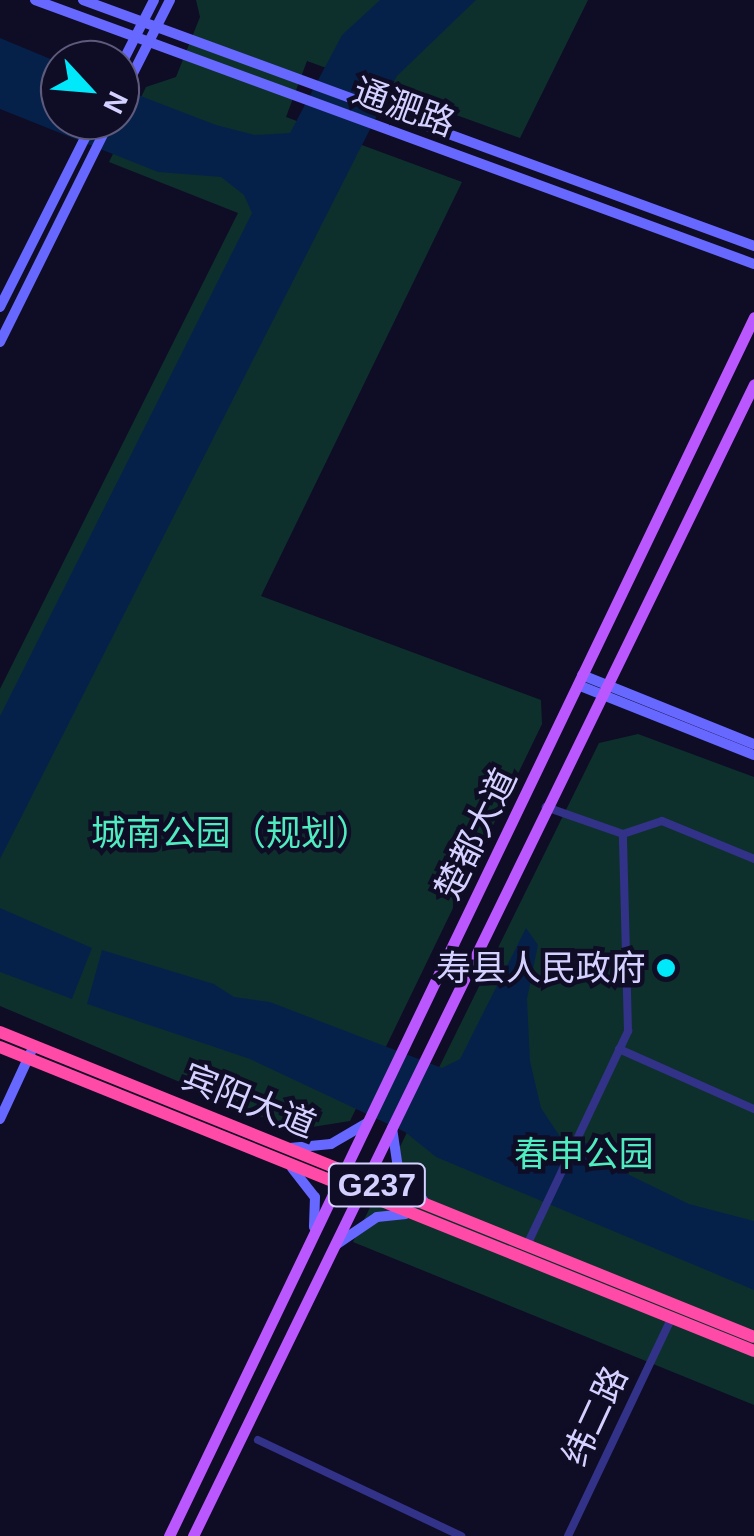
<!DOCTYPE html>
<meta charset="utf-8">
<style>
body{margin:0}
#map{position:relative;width:754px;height:1536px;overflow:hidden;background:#0f0c25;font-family:Arial,"Noto Sans SC",sans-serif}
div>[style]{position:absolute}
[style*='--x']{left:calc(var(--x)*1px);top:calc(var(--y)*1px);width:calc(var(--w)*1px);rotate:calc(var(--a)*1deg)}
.green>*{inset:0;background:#0e302d}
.water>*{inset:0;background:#062149}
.street>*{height:8px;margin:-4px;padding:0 4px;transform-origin:4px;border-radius:4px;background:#333289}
.secondary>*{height:10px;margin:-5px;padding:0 5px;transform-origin:5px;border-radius:5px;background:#6768ff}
.primary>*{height:11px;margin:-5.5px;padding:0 5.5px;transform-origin:5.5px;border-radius:5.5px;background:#bb57ff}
.highway>*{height:12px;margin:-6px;padding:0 6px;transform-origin:6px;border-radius:6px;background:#ff4ba7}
.dots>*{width:28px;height:28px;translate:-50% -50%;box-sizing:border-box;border:5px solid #0f0c25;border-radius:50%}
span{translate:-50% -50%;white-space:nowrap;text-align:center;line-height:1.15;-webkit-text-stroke:9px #0f0c25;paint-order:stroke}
.shield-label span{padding:2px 8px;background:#0f0c25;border:2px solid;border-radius:8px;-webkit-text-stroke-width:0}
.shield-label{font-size:32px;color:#d4d0ff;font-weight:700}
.street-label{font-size:35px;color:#d4d0ff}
.park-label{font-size:35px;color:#4fecc0}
.poi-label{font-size:35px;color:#d4d0ff}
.right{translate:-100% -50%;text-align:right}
.north{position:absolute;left:40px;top:40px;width:100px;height:100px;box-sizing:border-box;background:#0f0c25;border:2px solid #5e5a7c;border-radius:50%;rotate:116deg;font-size:28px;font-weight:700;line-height:40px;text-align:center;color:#d4d0ff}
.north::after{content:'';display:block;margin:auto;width:35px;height:45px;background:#00e9fb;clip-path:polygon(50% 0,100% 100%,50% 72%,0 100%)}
</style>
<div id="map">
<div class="green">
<i style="clip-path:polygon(196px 0,588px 0,520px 138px,307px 61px,286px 117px,462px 182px,261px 596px,541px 700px,542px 724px,350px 1121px,293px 1130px,0 1006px,0 689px,238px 213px,109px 162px,146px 87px,176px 77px,200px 17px)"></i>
<i style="clip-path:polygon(638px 734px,754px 777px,754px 1405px,353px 1242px,599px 743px)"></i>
</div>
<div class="water">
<i style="clip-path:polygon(380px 0,476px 0,397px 76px,0 859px,0 716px,252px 213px,244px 195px,221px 177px,158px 172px,0 109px,0 38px,60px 63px,60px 120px,120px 120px,120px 88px,216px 125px,255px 135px,290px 133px,342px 35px)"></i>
<i style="clip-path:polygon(0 908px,92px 948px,72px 999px,0 972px)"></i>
<i style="clip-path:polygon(526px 928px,538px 945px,527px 999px,530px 1061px,541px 1108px,563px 1141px,586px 1143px,605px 1163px,689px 1204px,754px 1221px,754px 1290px,436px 1157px,405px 1132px,250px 1059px,87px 1004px,102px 950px,214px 984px,234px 997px,270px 1002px,442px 1068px,460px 1059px)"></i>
</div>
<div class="street">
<i style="--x:623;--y:834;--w:41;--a:-18.4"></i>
<i style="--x:662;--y:821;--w:100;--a:22.4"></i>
<i style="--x:619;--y:1049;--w:148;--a:24"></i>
<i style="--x:527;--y:1245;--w:237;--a:-64.7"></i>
<i style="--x:628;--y:1031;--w:197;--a:-91.5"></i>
<i style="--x:623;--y:834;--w:82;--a:-160.7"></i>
<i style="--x:258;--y:1440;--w:225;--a:25.3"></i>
<i style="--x:568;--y:1536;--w:240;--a:-64.6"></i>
</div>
<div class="secondary">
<i style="--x:35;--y:0;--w:766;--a:20.16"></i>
<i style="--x:83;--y:0;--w:715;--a:20.13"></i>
<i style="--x:120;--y:67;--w:75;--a:-63.1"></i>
<i style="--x:120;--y:99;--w:111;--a:-63.2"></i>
<i style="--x:0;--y:307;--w:209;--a:-63.3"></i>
<i style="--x:0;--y:342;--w:248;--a:-63.6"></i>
<i style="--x:582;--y:675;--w:185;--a:21.9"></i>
<i style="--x:578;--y:685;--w:189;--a:21.7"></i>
<i style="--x:0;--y:1119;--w:74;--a:-65.2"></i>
<i style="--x:392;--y:1128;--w:40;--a:81.5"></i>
<i style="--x:398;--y:1168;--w:41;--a:52"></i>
<i style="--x:290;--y:1148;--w:41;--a:-5.6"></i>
<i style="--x:331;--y:1144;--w:42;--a:-30.3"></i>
<i style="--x:292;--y:1168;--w:37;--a:52"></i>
<i style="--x:315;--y:1197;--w:30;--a:92"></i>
<i style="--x:337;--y:1244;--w:48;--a:-34"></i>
<i style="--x:377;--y:1217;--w:29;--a:-6"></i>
</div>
<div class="primary">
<i style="--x:169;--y:1536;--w:1352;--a:-64.36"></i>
<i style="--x:193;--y:1536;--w:1281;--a:-64.03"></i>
</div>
<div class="highway">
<i style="--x:0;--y:1032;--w:813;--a:22.02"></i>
<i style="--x:0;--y:1047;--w:813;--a:21.96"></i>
</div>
<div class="dots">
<i style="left:666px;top:968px;background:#00e9fb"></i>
</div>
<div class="shield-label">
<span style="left:377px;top:1185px">G237</span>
</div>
<div class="street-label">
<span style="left:404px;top:107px;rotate:20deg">通淝路</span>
<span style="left:476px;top:834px;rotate:-64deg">楚都大道</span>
<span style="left:249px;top:1101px;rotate:22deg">宾阳大道</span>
<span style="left:595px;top:1416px;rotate:-65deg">纬二路</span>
</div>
<div class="park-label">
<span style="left:231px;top:833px">城南公园（规划）</span>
<span style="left:584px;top:1154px">春申公园</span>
</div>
<div class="poi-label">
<span class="right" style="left:646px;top:968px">寿县人民政府</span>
</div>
<div class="north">N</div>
</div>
